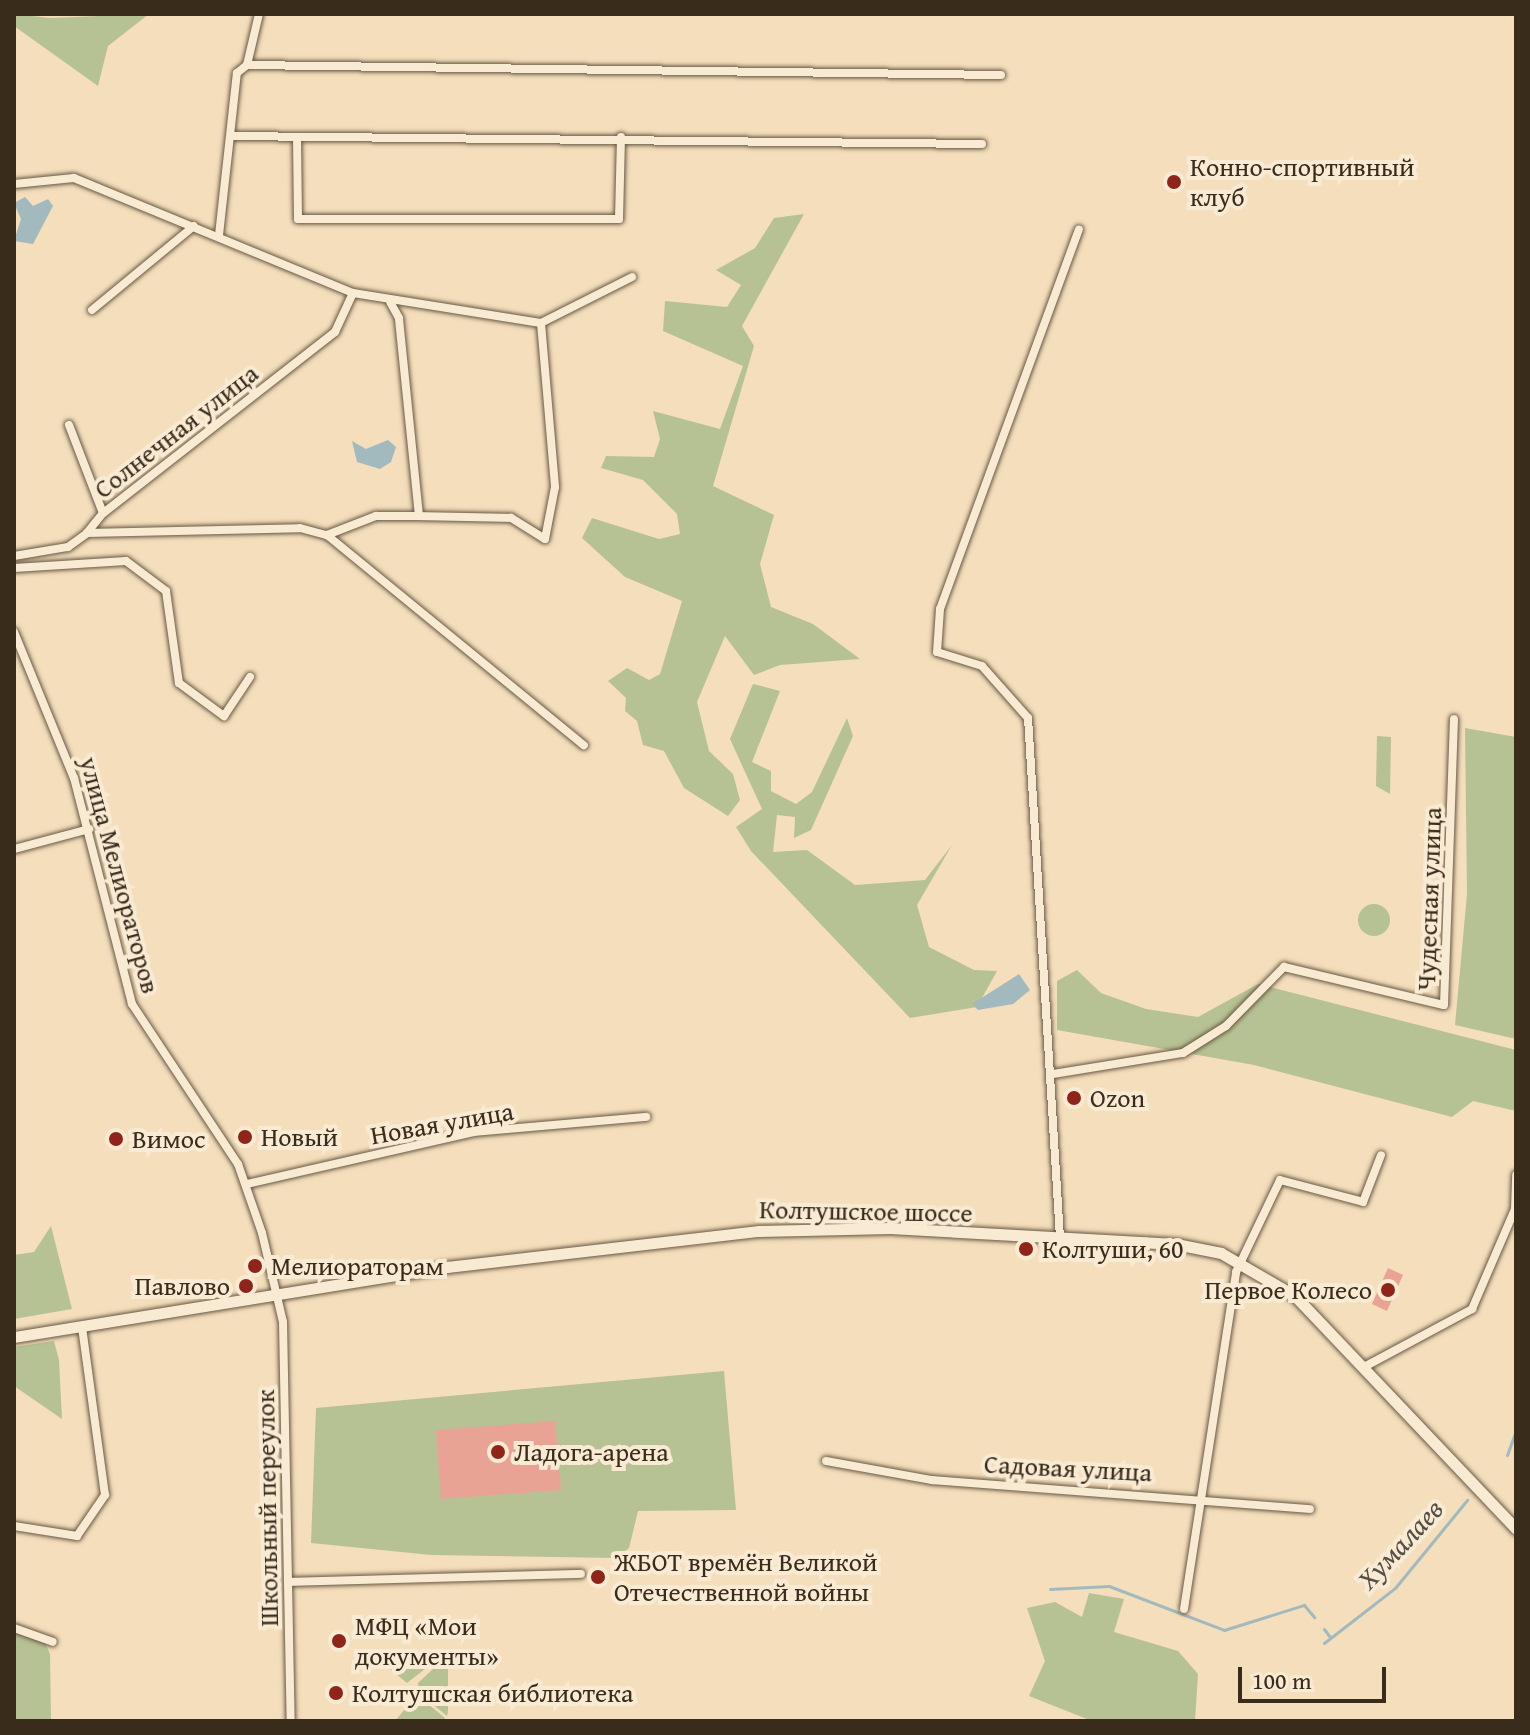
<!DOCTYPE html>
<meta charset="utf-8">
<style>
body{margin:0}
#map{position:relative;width:1530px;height:1735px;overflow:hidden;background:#f4debc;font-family:"Gentium Book Plus",serif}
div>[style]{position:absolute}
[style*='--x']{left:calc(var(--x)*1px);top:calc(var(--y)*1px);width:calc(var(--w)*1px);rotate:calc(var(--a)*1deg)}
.green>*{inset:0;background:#b7c294}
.round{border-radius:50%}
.water>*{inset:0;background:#a2b9bd}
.stream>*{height:3px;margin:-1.5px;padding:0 1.5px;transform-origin:1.5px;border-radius:1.5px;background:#a2b9bd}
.building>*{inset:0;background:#e8a395}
.roads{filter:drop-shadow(0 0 2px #685843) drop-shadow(0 0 2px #685843)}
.minor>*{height:8px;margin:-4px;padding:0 4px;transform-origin:4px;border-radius:4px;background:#f8ead3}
.secondary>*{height:11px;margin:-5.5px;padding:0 5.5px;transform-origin:5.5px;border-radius:5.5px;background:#f8ead3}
.dots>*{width:22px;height:22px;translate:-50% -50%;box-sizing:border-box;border:4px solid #f8ead3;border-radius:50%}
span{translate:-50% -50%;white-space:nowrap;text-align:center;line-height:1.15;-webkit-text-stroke:8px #f8ead3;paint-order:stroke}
.poi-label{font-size:26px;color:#3a2c1b}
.left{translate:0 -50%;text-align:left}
.right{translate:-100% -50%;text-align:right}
.street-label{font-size:26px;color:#3a2c1b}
.water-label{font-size:28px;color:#544f44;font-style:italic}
.frame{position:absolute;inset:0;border:16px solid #3a2c1b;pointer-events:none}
.scale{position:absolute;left:1238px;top:1667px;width:148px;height:36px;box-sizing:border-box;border:4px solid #3a2c1b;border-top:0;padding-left:10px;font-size:24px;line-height:28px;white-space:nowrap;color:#3a2c1b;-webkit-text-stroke:6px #f8ead3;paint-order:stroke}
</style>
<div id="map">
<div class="green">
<i style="clip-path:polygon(14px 14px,50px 18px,149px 14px,108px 46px,98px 86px,14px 26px)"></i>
<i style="clip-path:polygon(804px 214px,742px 326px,754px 346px,713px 486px,774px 515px,760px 564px,771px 607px,813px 624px,860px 659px,780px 665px,754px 675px,725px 636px,697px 702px,709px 751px,733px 774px,740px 800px,728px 816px,684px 788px,664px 751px,643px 745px,637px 721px,625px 711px,626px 698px,608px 681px,627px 668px,649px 680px,660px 674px,682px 601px,625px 577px,582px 538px,592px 518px,659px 539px,680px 534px,677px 514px,643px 480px,601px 468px,606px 456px,654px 457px,660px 439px,653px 411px,720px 429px,743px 366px,663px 331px,665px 301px,727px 307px,741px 285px,716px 270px,755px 248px,774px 218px)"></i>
<i style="clip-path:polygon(753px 684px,780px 691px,752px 762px,771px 771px,771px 791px,796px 804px,812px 792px,847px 718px,853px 736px,811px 830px,794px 838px,795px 817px,777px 815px,773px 852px,807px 850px,855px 885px,925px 880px,952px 845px,917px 905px,929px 947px,974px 970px,997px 971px,977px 1007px,910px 1018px,751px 851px,736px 827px,762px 809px,730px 739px)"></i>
<i style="clip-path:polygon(1465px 728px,1516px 737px,1516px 1039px,1455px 1025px,1467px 894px)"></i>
<i style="clip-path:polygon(1377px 736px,1391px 737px,1390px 794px,1376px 786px)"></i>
<i class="round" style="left:1358px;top:904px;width:32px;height:32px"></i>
<i style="clip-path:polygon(1077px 970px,1101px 993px,1146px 1009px,1198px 1017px,1258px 984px,1516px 1050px,1516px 1111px,1473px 1101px,1452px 1117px,1254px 1065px,1057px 1030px,1057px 981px)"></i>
<i style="clip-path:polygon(51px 1226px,72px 1309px,14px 1319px,14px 1255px,34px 1252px)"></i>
<i style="clip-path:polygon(54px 1341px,59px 1360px,62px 1419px,14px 1386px,14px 1347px)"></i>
<i style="clip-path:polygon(724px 1371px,736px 1510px,638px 1511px,629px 1548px,616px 1558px,431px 1555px,311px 1543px,316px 1408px)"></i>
<i style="clip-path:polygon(1089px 1593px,1124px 1599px,1114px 1632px,1178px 1651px,1198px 1674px,1195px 1721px,1092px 1721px,1029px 1696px,1045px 1661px,1027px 1608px,1055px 1602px,1082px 1617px)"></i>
<i style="clip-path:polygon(14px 1632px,45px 1643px,50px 1654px,51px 1721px,14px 1721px)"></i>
<i style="clip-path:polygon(443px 1655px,407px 1683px,374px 1656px)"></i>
<i style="clip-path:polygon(448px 1655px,448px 1712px,447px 1716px,419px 1693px,418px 1683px)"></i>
<i style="clip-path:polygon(417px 1695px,445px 1718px,443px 1721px,395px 1721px)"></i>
</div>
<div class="water">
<i style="clip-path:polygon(25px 197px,33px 206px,48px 199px,53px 206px,33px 244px,14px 241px,21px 219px,14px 203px)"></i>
<i style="clip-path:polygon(388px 440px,396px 447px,391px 462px,380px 469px,357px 462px,352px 441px,366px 449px)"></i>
<i style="clip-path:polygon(1019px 974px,1030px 990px,1013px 1004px,978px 1010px,972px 1004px)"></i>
</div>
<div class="stream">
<i style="--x:1507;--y:1455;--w:27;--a:-70"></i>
<i style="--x:1050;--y:1589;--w:59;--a:-2.9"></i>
<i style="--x:1109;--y:1586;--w:123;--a:20.9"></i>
<i style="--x:1224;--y:1630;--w:84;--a:-17.4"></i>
<i style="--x:1304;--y:1605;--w:16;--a:50"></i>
<i style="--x:1324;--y:1629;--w:10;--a:53"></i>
<i style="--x:1324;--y:1643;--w:90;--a:-37.8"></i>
<i style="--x:1395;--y:1588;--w:114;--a:-50.7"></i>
</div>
<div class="building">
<i style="clip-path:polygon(1388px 1268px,1403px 1275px,1387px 1311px,1372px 1304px)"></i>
<i style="clip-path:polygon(555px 1421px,561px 1490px,441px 1499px,436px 1430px)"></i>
</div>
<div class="roads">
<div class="minor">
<i style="--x:247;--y:65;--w:754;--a:0.76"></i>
<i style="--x:231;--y:136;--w:751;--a:0.61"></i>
<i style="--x:297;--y:137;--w:82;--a:89.3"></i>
<i style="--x:298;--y:219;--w:321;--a:0"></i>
<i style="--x:619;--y:219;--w:82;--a:-88.6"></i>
<i style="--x:14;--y:184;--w:60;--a:-5.7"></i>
<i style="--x:74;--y:178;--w:302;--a:22.4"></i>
<i style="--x:353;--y:293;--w:190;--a:9.1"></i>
<i style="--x:541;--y:323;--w:165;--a:85.1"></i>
<i style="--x:555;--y:487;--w:53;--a:100.9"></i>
<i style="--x:545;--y:539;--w:40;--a:-148"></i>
<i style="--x:511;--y:518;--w:92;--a:-178.8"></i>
<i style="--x:219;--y:235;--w:163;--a:-83.7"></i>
<i style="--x:237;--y:73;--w:13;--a:-39"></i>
<i style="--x:247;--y:65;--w:52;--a:-76.8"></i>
<i style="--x:353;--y:293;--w:43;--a:114.8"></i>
<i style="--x:335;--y:332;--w:294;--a:142"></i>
<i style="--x:103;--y:513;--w:26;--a:129"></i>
<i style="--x:87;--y:533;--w:213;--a:-1.3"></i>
<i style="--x:300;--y:528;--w:28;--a:15"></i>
<i style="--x:327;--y:535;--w:332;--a:39.3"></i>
<i style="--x:92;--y:310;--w:132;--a:-39.5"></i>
<i style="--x:541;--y:323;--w:102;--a:-26.8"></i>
<i style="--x:69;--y:425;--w:94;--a:68.9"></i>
<i style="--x:327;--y:535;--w:53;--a:-21.2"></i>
<i style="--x:376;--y:516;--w:43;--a:0"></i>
<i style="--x:419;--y:516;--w:199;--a:-95.8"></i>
<i style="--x:399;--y:318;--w:18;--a:-119"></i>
<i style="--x:14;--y:556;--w:55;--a:-9.5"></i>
<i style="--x:68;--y:547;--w:24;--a:-36"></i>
<i style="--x:14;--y:568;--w:112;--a:-3.6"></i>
<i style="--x:126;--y:561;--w:50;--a:36.9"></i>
<i style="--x:166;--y:591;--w:93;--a:82"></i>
<i style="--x:179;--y:683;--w:56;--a:36.3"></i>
<i style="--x:224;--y:716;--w:47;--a:-56.3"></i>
<i style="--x:14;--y:632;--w:158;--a:67.7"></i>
<i style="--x:74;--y:778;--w:233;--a:75.6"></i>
<i style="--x:132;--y:1004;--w:192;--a:56.5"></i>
<i style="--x:238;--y:1164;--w:73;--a:70.8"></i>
<i style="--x:262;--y:1233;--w:91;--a:76.7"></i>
<i style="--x:283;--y:1322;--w:399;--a:88.9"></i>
<i style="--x:14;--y:849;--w:78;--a:-14.9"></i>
<i style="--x:1053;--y:1074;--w:132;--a:-9.2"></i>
<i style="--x:1183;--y:1053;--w:51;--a:-32.1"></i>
<i style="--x:1226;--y:1026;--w:83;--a:-45.5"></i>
<i style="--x:1284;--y:967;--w:164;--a:13.4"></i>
<i style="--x:1444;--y:1005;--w:286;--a:-88"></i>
<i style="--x:247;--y:1184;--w:233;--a:-12.9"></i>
<i style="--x:474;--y:1132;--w:173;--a:-5"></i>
<i style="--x:1060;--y:1238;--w:521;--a:-93.52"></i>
<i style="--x:1028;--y:718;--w:69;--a:-131.5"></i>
<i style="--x:982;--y:666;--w:47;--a:-162.7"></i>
<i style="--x:937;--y:652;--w:43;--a:-86"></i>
<i style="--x:940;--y:609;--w:404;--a:-69.9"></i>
<i style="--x:1364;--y:1367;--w:123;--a:-28.2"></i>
<i style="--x:1472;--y:1309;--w:109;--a:-66.7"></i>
<i style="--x:1515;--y:1209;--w:34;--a:-88"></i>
<i style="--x:826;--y:1461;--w:108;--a:10.2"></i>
<i style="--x:932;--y:1480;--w:379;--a:4.4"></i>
<i style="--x:14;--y:1526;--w:64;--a:9"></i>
<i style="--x:77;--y:1536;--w:50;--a:-55.7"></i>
<i style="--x:105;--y:1495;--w:169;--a:-97.8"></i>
<i style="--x:290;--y:1582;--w:291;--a:-1.6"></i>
<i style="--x:1184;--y:1609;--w:341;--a:-81.2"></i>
<i style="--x:1236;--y:1272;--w:102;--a:-64.4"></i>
<i style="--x:1280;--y:1180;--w:86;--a:14.8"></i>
<i style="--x:1363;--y:1202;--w:50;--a:-69"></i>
<i style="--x:14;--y:1628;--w:41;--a:19.7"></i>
</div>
<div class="secondary">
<i style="--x:14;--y:1337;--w:439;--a:-9.2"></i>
<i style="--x:447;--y:1267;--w:314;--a:-6.6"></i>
<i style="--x:759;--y:1231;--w:131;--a:-1.3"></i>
<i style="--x:890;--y:1228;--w:286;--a:3.2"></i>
<i style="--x:1176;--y:1244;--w:46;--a:11.3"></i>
<i style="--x:1221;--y:1253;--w:86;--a:30.2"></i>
<i style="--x:1295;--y:1296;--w:321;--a:46.5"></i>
</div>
</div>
<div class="dots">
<i style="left:1174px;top:182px;background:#8f2418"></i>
<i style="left:1074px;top:1098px;background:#8f2418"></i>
<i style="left:245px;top:1137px;background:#8f2418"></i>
<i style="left:116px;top:1139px;background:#8f2418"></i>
<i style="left:1026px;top:1249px;background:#8f2418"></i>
<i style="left:255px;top:1266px;background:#8f2418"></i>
<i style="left:246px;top:1286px;background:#8f2418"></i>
<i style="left:1388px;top:1290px;background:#8f2418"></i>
<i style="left:498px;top:1452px;background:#8f2418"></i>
<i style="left:598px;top:1577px;background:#8f2418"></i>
<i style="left:339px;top:1641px;background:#8f2418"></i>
<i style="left:336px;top:1693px;background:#8f2418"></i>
</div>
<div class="poi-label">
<span class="left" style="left:1190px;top:182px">Конно-спортивный<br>клуб</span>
<span class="left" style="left:1090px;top:1098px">Ozon</span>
<span class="left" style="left:261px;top:1137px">Новый</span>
<span class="left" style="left:132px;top:1139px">Вимос</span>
<span class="left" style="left:1042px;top:1249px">Колтуши, 60</span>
<span class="left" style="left:271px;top:1266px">Мелиораторам</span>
<span class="right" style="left:230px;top:1286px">Павлово</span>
<span class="right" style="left:1372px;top:1290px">Первое Колесо</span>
<span class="left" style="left:514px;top:1452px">Ладога-арена</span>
<span class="left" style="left:614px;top:1577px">ЖБОТ времён Великой<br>Отечественной войны</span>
<span class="left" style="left:355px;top:1641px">МФЦ «Мои<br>документы»</span>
<span class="left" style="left:352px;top:1693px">Колтушская библиотека</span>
</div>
<div class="street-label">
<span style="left:176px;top:431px;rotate:-38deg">Солнечная улица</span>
<span style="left:120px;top:875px;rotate:75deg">улица Мелиораторов</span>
<span style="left:1429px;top:899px;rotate:-88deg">Чудесная улица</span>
<span style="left:442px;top:1123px;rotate:-10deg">Новая улица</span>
<span style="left:866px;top:1211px;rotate:1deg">Колтушское шоссе</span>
<span style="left:1068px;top:1468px;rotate:3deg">Садовая улица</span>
<span style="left:267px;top:1508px;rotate:-91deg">Школьный переулок</span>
</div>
<div class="water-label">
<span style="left:1400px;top:1544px;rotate:-47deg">Хумалаев</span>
</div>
<div class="frame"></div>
<div class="scale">100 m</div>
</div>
